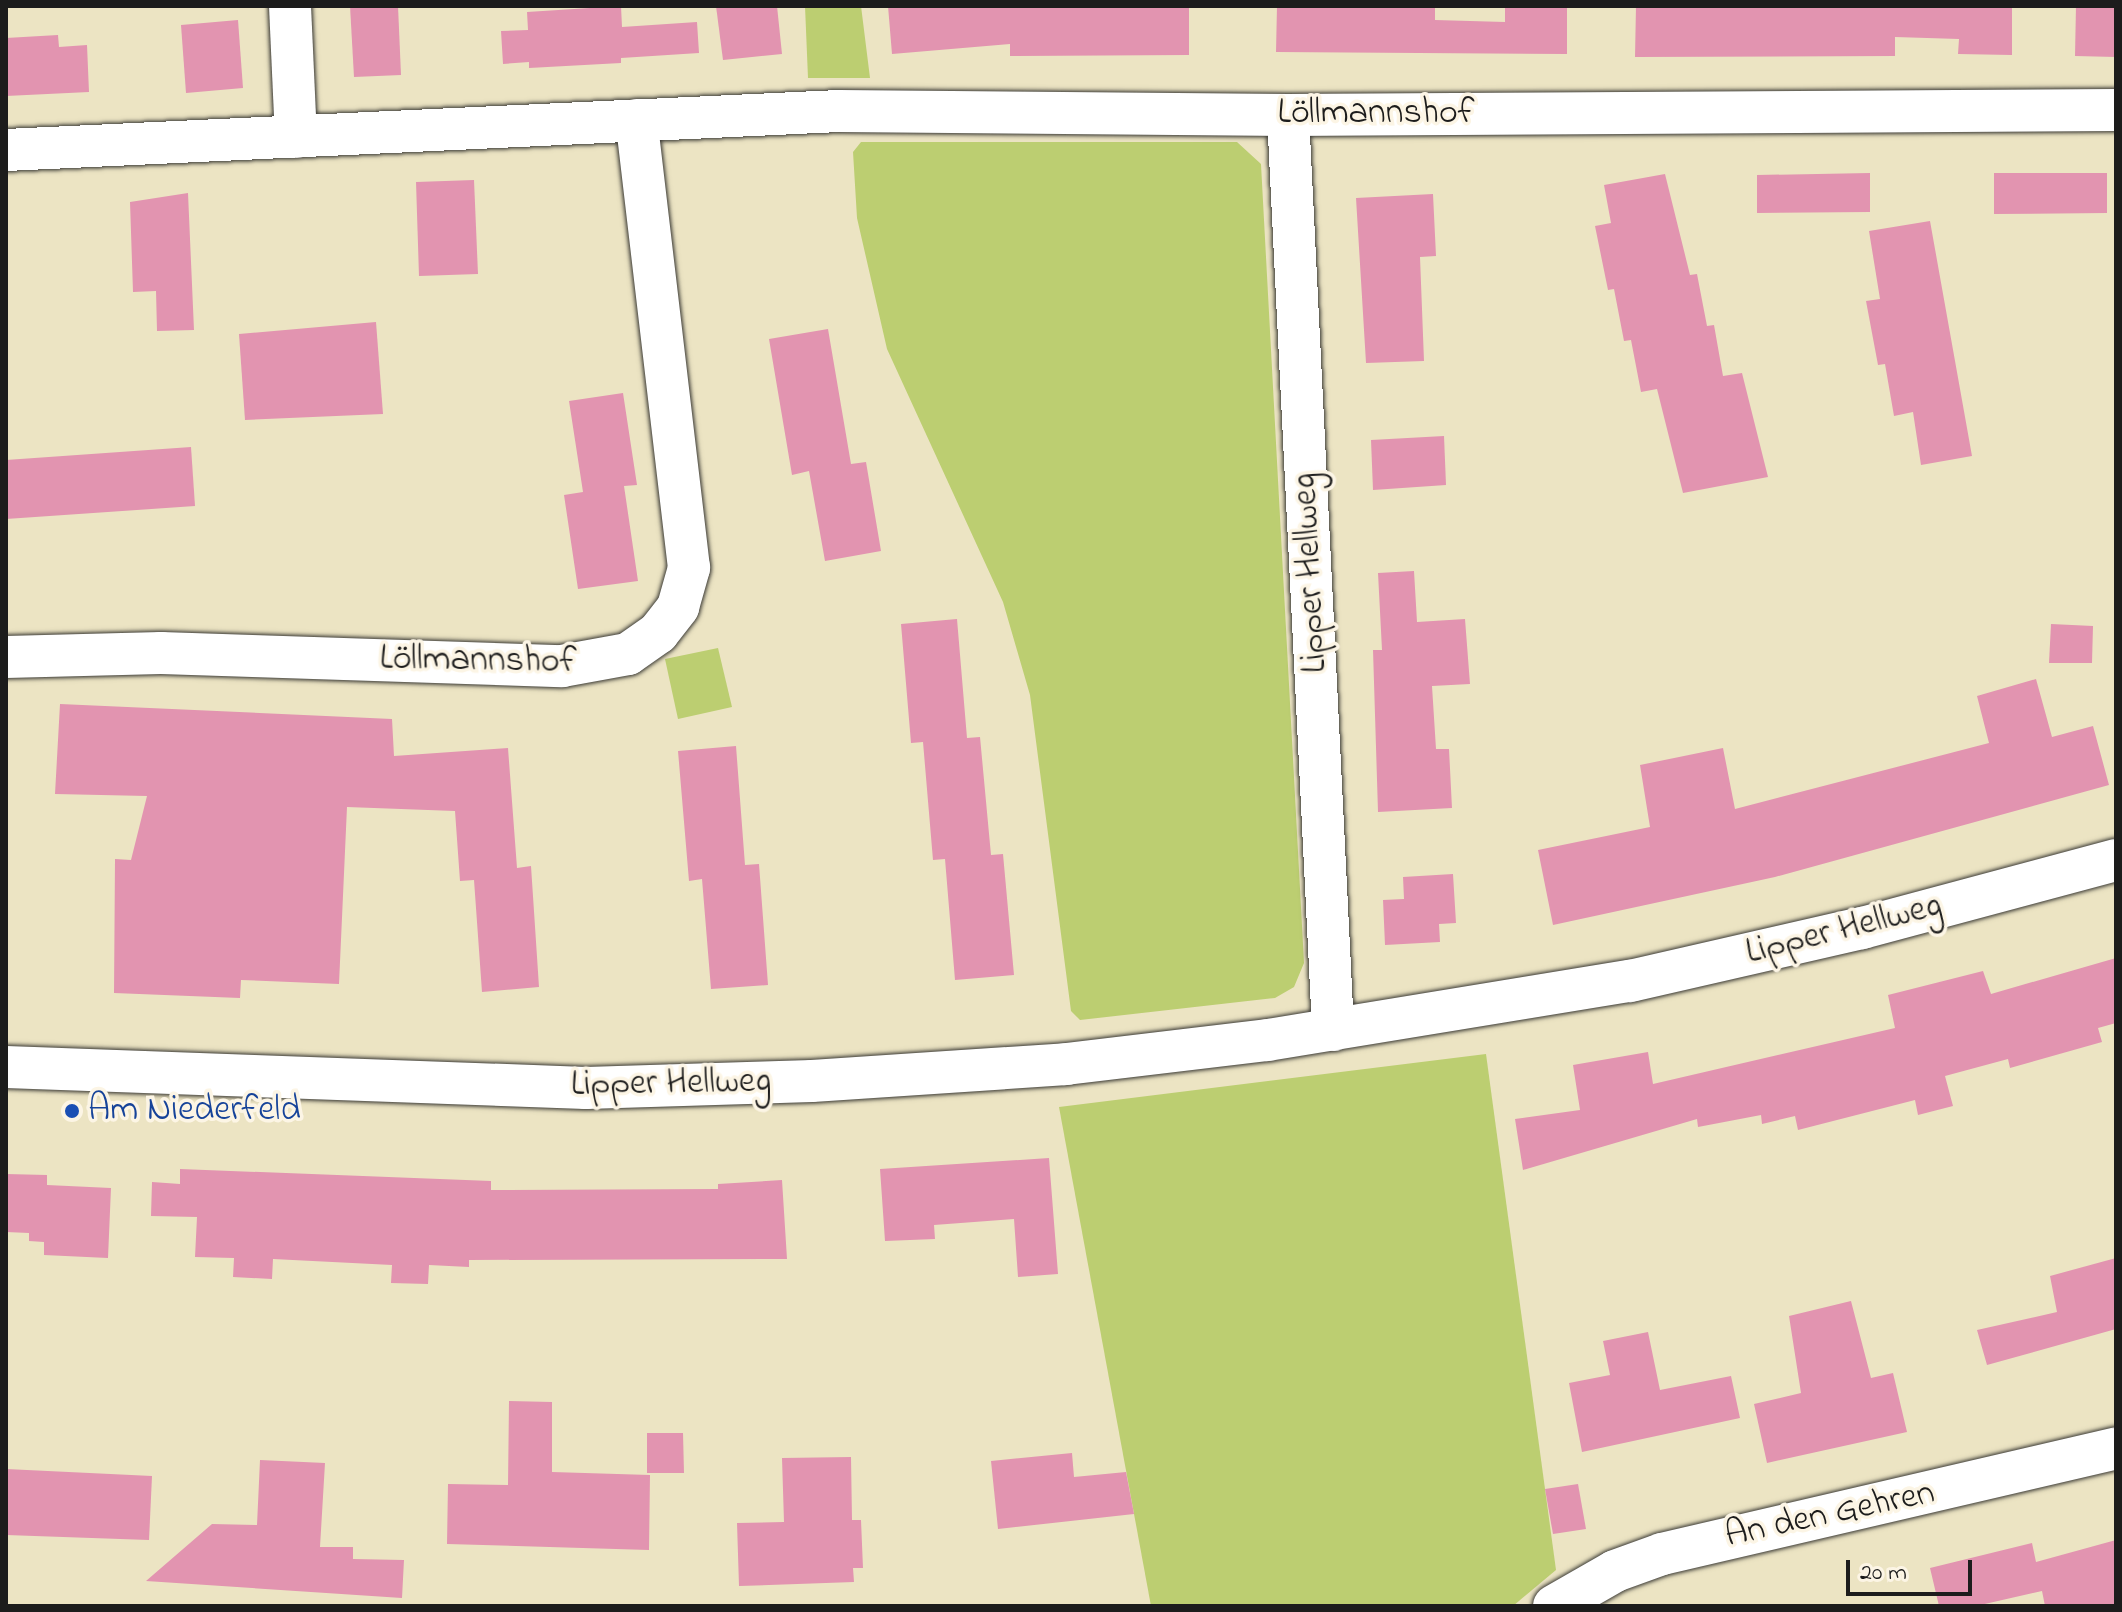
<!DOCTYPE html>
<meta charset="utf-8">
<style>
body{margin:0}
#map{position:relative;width:2122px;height:1612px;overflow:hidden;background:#ece4c3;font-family:"Indie Flower",sans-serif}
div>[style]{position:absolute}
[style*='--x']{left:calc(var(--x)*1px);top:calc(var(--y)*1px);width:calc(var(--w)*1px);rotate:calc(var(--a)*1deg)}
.green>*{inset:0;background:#bcce71}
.building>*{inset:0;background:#e294b0}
.roads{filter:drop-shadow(0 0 2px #3b3a35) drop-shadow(0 0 2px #3b3a35)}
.minor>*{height:42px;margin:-21px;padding:0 21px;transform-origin:21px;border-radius:21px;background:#fff}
.dots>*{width:22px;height:22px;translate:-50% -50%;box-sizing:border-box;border:4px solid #fcf5e5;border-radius:50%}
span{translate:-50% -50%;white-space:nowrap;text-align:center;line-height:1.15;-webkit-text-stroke:7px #fcf5e5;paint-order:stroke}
.street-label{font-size:36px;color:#1c1c1c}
.transit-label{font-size:36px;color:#164399}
.left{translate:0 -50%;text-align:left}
.frame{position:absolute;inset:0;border:8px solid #1c1c1c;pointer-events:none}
.scale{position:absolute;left:1846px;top:1560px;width:126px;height:36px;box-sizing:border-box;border:4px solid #1c1c1c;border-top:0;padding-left:10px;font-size:24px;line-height:28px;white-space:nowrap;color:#1c1c1c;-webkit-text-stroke:6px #fcf5e5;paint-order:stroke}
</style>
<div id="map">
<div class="green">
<i style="clip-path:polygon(805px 6px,861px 6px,870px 78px,808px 78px)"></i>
<i style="clip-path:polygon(861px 142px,1237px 142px,1261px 164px,1304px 963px,1294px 987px,1275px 998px,1080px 1020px,1071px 1011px,1030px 695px,1003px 602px,887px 349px,857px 218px,853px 152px)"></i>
<i style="clip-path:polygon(718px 648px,732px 707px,678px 719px,665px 659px)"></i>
<i style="clip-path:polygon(1486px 1054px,1556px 1570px,1513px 1606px,1151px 1606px,1059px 1107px)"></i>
</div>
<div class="building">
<i style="clip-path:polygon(350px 6px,398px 6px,401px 75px,354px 77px)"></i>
<i style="clip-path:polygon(621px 6px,622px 27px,697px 22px,699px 53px,621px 58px,621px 63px,529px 68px,529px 62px,503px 64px,501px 31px,528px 30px,527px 12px)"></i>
<i style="clip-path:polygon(716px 6px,777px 6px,782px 54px,723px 60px)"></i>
<i style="clip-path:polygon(888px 6px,1189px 6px,1189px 55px,1010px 56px,1010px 44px,892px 54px)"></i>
<i style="clip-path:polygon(1277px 6px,1435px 6px,1435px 20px,1505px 22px,1505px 6px,1567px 6px,1567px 54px,1276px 52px)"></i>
<i style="clip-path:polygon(1636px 6px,2012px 6px,2012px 55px,1958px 54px,1959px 39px,1895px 37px,1895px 56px,1635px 57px)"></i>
<i style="clip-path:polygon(2076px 6px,2116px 6px,2116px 57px,2075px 56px)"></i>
<i style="clip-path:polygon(238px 20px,243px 88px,186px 93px,181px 25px)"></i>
<i style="clip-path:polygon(58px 35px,59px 47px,87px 45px,89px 92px,6px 96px,6px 38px)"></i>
<i style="clip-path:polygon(1870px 173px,1870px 212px,1757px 213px,1757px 175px)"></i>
<i style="clip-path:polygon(1994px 173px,2107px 173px,2107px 213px,1994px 214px)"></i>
<i style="clip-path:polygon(1665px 174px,1690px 275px,1697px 274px,1707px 326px,1714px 325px,1723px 376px,1742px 373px,1768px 477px,1683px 493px,1657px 389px,1641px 392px,1631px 340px,1624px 341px,1614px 289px,1608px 290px,1595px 226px,1611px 223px,1604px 185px)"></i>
<i style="clip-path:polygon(474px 180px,478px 274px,419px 276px,416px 182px)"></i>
<i style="clip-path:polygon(188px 193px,194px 330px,157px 331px,156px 291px,133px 292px,130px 202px)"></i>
<i style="clip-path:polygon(1433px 194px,1436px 256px,1420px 257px,1424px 361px,1366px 363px,1356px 198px)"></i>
<i style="clip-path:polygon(1930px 221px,1972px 456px,1921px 465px,1913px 412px,1894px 416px,1885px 364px,1878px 365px,1866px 301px,1880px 299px,1869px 231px)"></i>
<i style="clip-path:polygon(376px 322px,383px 414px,245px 420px,239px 334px)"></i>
<i style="clip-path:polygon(828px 329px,851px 464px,866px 462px,881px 551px,825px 561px,809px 471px,792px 475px,769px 339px)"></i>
<i style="clip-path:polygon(623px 393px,637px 485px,624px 486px,638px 581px,578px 589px,564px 495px,583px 492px,569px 401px)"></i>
<i style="clip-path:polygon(1444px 436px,1446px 485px,1373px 490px,1371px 440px)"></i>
<i style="clip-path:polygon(191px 447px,195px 506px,6px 519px,6px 460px)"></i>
<i style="clip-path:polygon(1414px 571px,1417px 622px,1465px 619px,1470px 684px,1432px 686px,1436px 749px,1449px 749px,1452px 808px,1378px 812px,1373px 650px,1382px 650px,1378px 573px)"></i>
<i style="clip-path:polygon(957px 619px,967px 738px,980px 737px,991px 855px,1003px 854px,1014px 975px,955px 980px,945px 859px,933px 860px,923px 742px,911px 743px,901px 624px)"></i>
<i style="clip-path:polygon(2051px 624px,2093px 626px,2092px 663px,2049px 663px)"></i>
<i style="clip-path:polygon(2036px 679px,2052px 737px,2093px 726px,2109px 785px,1775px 877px,1553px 925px,1538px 850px,1650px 827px,1640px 765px,1723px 748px,1735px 809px,1989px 743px,1977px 696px)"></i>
<i style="clip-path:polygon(60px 704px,392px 719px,394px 756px,508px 748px,517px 868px,531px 866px,539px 987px,482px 992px,474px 880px,460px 881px,455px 811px,347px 807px,339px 984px,241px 980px,240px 998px,114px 993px,115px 859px,131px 860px,147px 796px,55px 794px)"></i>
<i style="clip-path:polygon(736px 746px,745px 865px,759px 864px,768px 985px,711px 989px,702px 879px,689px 881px,678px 751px)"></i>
<i style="clip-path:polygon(1453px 874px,1456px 923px,1439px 924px,1440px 942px,1385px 945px,1383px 900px,1404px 899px,1403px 877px)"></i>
<i style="clip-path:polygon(2116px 958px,2116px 1023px,2098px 1028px,2102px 1042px,2010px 1068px,2008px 1059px,1945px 1076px,1953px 1106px,1918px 1115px,1915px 1100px,1798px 1130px,1795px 1116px,1762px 1124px,1761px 1115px,1698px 1127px,1697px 1119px,1523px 1170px,1515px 1119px,1580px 1110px,1573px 1065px,1648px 1052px,1653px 1084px,1895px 1028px,1888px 995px,1983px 971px,1991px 994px)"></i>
<i style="clip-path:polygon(1049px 1158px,1058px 1274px,1018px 1277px,1014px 1219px,934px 1225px,935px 1239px,885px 1241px,880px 1169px)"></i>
<i style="clip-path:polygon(180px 1169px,491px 1181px,491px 1190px,718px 1189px,718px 1184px,782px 1180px,787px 1259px,469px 1260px,469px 1267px,429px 1265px,428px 1284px,391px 1283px,392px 1265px,273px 1259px,272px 1279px,233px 1277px,234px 1258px,195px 1257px,197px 1217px,151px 1216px,152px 1182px,180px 1184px)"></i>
<i style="clip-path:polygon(6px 1174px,47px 1175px,47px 1185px,111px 1188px,108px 1258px,44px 1255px,44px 1242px,29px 1241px,29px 1233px,6px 1232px)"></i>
<i style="clip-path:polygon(2116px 1258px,2116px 1329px,1987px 1365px,1977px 1330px,2057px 1312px,2050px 1276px)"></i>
<i style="clip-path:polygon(1851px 1301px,1871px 1378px,1893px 1373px,1907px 1432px,1767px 1463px,1754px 1404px,1801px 1393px,1789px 1316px)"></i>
<i style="clip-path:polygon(1648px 1332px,1660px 1390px,1731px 1376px,1740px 1418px,1582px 1452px,1569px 1383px,1610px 1375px,1603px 1341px)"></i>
<i style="clip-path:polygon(509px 1401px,552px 1402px,552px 1472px,650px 1475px,649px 1550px,447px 1544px,448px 1484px,508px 1485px)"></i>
<i style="clip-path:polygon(647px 1433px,683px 1433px,684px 1473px,647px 1473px)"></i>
<i style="clip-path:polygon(1072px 1453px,1074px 1477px,1126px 1472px,1134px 1514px,998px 1529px,991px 1461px)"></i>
<i style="clip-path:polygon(851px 1457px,852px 1520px,861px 1520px,863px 1568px,853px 1568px,854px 1582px,739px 1586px,737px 1523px,784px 1522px,782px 1458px)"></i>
<i style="clip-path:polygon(260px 1460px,325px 1463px,320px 1547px,353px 1547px,353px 1559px,404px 1560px,402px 1598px,146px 1581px,212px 1524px,257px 1525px)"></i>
<i style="clip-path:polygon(6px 1469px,152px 1476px,149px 1540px,6px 1535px)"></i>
<i style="clip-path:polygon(1578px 1484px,1586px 1529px,1553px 1534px,1545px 1489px)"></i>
<i style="clip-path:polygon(2116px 1540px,2116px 1606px,2045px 1606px,2042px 1591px,1976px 1606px,1939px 1606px,1930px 1568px,2032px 1543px,2036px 1562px)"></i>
</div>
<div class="roads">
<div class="minor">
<i style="--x:290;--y:6;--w:131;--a:87.4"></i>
<i style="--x:1288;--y:115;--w:916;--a:87.18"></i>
<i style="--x:6;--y:150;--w:834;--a:-2.68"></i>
<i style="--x:839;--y:111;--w:449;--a:0.5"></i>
<i style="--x:1288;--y:115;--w:828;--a:-0.35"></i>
<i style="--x:6;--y:657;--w:155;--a:-1.5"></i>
<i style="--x:161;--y:653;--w:401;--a:1.9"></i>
<i style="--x:562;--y:666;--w:67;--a:-10.3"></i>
<i style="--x:628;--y:654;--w:37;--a:-35"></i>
<i style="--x:658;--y:633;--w:33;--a:-52"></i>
<i style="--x:678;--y:607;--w:41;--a:-74.2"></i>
<i style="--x:689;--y:568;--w:451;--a:-96.7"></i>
<i style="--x:6;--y:1067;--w:580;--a:2.07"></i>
<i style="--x:586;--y:1088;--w:226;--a:-1.8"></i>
<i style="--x:812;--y:1081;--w:255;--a:-3.8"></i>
<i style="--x:1066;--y:1064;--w:203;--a:-6.8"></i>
<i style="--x:1268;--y:1040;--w:367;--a:-9.3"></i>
<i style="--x:1630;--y:981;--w:238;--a:-12.9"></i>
<i style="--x:1862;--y:928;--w:263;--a:-15"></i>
<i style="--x:1554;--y:1606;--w:70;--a:-29.8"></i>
<i style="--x:1615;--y:1571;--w:50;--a:-19.9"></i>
<i style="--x:1662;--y:1554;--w:466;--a:-13.1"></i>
</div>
</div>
<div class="dots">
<i style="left:72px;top:1111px;background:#1a4fb4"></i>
</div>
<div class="street-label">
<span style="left:1376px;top:114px">Löllmannshof</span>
<span style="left:1311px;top:573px;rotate:-93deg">Lipper Hellweg</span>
<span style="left:478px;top:661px;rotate:1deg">Löllmannshof</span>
<span style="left:1844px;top:930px;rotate:-14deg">Lipper Hellweg</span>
<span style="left:671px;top:1084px;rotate:-1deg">Lipper Hellweg</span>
<span style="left:1830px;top:1515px;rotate:-12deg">An den Gehren</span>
</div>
<div class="transit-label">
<span class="left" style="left:88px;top:1111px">Am Niederfeld</span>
</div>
<div class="frame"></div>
<div class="scale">20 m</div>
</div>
